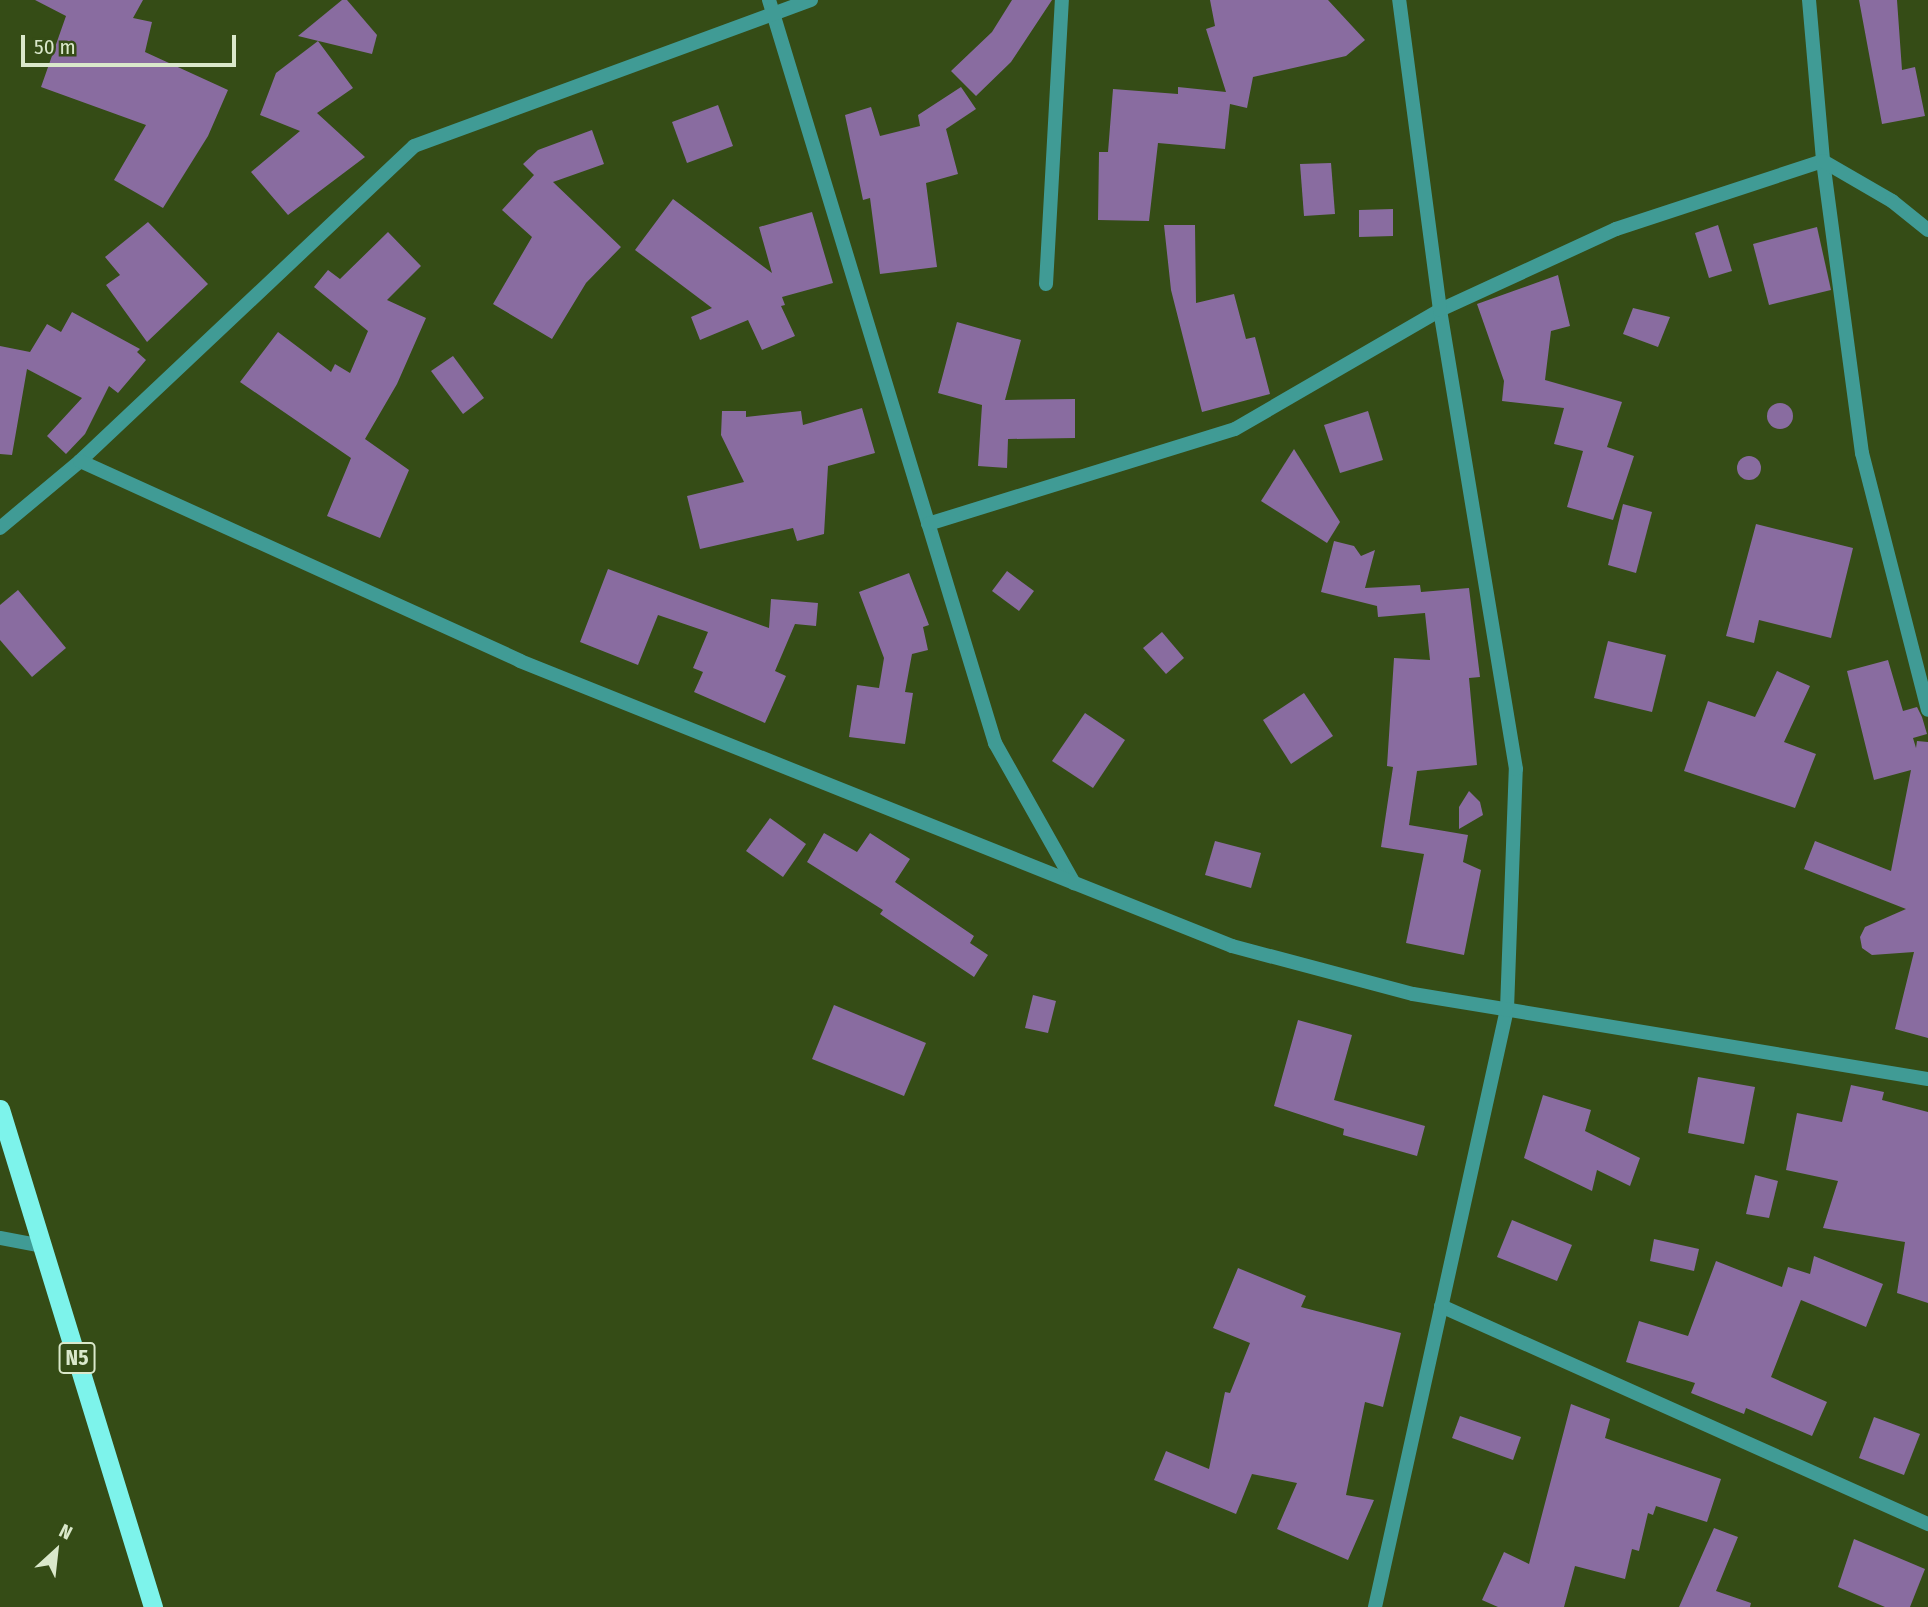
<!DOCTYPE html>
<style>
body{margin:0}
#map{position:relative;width:1928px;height:1607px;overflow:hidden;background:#354c16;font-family:"Fira Sans Condensed",sans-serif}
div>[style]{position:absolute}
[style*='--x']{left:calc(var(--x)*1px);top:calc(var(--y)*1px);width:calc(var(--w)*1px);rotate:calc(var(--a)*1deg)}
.building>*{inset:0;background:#896ca0}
.round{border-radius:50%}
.minor>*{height:14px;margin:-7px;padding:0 7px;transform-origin:7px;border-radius:7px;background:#409b95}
.tertiary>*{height:14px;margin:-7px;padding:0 7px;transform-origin:7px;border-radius:7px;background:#409b95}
.trunk>*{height:19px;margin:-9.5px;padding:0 9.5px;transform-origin:9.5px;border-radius:9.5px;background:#7df3eb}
span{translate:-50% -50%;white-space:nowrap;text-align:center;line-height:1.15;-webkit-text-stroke:7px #354c16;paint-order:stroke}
.shield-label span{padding:2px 5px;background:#354c16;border:2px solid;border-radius:5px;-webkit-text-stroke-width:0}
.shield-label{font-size:21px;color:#dae8cb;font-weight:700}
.north{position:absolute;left:21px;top:1516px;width:70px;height:70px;-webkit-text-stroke:5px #354c16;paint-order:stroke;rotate:27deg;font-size:19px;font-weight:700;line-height:28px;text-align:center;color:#dae8cb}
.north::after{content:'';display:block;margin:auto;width:24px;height:32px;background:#dae8cb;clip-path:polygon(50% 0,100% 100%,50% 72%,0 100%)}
.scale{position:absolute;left:21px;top:35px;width:215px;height:32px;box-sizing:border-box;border:4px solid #dae8cb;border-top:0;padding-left:9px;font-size:21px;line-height:24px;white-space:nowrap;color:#dae8cb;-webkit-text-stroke:5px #354c16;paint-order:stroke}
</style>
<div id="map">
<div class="building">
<i style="clip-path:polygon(35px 0,143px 0,133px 18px,152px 22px,145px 52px,228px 90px,208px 136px,163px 208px,114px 180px,146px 125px,41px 87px,66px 16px)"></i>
<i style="clip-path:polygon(342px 0,347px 0,377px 35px,372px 54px,298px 36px)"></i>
<i style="clip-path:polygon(1012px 0,1052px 0,1011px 62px,976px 96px,951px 71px,992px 32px)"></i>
<i style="clip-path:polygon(1210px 0,1328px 0,1365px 40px,1346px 56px,1253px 77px,1247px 108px,1230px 104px,1225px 149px,1158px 143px,1149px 221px,1098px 220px,1099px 152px,1108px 152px,1113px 89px,1178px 94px,1178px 87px,1226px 92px,1206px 29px,1215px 26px)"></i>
<i style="clip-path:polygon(1859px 0,1897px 0,1902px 70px,1915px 67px,1925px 116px,1882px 124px)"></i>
<i style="clip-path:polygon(318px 41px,353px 88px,317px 113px,365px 157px,288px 215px,251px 172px,300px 131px,260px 115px,276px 73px)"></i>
<i style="clip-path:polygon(961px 87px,976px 109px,946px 129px,958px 174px,926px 183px,937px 267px,880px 274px,870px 198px,863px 200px,845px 115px,871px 107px,880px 136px,920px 126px,918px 115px)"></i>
<i style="clip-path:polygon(718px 105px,733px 146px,687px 163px,672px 122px)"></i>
<i style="clip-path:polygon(592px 130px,604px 164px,553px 182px,621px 247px,586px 283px,552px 339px,493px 304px,532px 237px,502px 210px,534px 175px,523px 164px,538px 150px)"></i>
<i style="clip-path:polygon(1331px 163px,1335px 214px,1304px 216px,1300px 164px)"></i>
<i style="clip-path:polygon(673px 199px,772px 273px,759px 227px,812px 212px,833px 283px,782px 297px,785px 305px,781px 306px,795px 336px,762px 350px,748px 320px,700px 340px,691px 317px,712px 308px,635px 250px)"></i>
<i style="clip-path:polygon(1393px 209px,1393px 236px,1359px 237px,1359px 210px)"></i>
<i style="clip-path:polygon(148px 222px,208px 284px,147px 342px,106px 285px,120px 275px,105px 257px)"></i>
<i style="clip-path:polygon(1164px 225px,1195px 225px,1196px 303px,1234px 294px,1246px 339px,1255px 337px,1270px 394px,1202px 412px,1171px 290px)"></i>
<i style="clip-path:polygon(1718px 225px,1732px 271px,1709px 278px,1695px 233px)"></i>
<i style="clip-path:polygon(1817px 227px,1831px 290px,1769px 305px,1753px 244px)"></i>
<i style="clip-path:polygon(388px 232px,421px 266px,387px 300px,426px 318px,397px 384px,365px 439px,409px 470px,380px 538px,327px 516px,351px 458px,240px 382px,278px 332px,331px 372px,335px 364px,350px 373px,368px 331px,314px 287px,328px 270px,340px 279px)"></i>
<i style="clip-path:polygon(1558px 275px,1570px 326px,1551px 331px,1545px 380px,1622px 402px,1607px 447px,1634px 456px,1613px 520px,1567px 507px,1583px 451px,1554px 444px,1564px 408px,1502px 401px,1504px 381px,1477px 304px)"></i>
<i style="clip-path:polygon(1633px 308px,1670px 317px,1658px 347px,1623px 334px)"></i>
<i style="clip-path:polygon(72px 312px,140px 349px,137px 352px,146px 360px,118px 393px,109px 386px,85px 434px,66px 454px,47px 436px,82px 398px,27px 369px,12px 455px,0 454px,0 346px,30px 352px,47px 324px,61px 332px)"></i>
<i style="clip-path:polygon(957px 322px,1021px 340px,1005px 400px,1075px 399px,1075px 438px,1008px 439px,1007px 468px,978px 466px,982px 405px,938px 393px)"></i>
<i style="clip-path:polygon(453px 356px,484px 398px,463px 414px,431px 371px)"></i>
<i class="round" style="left:1767px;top:403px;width:26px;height:26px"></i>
<i style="clip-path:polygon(862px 408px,875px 453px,828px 466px,824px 534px,797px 541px,793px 528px,700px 549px,687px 496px,744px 482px,721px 435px,722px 411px,746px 411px,746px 417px,801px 411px,803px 425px)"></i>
<i style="clip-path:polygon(1368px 411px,1383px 460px,1340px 473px,1324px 425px)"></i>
<i style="clip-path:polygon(1294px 449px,1340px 522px,1327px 543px,1261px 501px)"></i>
<i class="round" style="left:1737px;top:456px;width:24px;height:24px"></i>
<i style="clip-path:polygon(1623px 504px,1652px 512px,1636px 573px,1608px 565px)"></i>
<i style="clip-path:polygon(1756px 524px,1853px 548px,1831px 638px,1759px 620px,1754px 643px,1726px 636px)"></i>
<i style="clip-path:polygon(1334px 541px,1354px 546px,1361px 556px,1375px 550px,1365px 588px,1420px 585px,1421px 592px,1469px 588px,1480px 677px,1469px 678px,1477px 765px,1417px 771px,1409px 825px,1468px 835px,1463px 862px,1481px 870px,1464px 955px,1406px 943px,1424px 854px,1381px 847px,1393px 767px,1387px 766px,1394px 658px,1430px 660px,1425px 613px,1378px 617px,1377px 606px,1321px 592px)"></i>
<i style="clip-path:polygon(608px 569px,769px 628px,771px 599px,818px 603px,816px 626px,795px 624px,775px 671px,786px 676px,765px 723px,694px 692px,703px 672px,693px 668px,708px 632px,658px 615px,638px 665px,580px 642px)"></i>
<i style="clip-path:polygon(1007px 571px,1034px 591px,1019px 611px,992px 591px)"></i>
<i style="clip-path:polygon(909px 573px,929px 625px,923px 627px,928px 650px,912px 654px,905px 692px,913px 693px,905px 744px,849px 737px,857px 685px,879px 688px,884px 658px,859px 592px)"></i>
<i style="clip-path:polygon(18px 590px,66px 648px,32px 677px,0 640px,0 605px)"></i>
<i style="clip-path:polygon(1162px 632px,1184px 658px,1166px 674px,1143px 648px)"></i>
<i style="clip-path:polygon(1608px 641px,1666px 655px,1652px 712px,1594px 698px)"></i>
<i style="clip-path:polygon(1888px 660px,1903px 711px,1917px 707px,1922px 717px,1927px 734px,1913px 738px,1916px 748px,1917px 741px,1928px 742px,1928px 1038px,1895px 1029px,1914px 952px,1872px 955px,1862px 948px,1860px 937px,1865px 927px,1906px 909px,1804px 869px,1815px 841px,1891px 871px,1911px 770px,1874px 780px,1847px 671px)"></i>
<i style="clip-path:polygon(1777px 671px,1810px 686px,1784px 742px,1816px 754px,1795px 808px,1684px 771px,1708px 701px,1755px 717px)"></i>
<i style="clip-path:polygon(1304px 693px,1333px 736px,1291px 764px,1263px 720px)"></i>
<i style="clip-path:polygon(1085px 713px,1125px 740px,1093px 788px,1052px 761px)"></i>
<i style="clip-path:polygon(1469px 791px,1480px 802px,1483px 815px,1459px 829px,1459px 807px)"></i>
<i style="clip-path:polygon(770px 818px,806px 844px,783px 877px,746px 851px)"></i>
<i style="clip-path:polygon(824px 833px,857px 852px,870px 833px,910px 859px,895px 882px,974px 936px,970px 943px,988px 955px,974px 977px,880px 914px,883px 910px,807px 862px)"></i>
<i style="clip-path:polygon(1215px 841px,1261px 853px,1251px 888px,1205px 875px)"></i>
<i style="clip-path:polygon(1033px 995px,1056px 1001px,1048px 1033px,1025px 1028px)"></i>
<i style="clip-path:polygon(834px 1005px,926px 1043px,904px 1096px,812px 1059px)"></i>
<i style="clip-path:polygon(1298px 1020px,1352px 1035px,1334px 1100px,1425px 1126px,1417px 1156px,1343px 1135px,1344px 1129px,1274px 1106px)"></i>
<i style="clip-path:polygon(1698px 1077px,1755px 1087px,1744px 1144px,1688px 1133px)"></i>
<i style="clip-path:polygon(1851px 1085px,1884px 1092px,1882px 1100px,1928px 1112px,1928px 1303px,1897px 1293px,1905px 1242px,1823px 1228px,1838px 1181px,1786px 1170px,1797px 1113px,1842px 1122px)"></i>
<i style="clip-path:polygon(1543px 1095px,1591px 1110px,1585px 1131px,1640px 1158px,1630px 1186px,1597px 1170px,1592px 1191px,1524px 1158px)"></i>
<i style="clip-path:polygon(1755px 1175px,1778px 1181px,1769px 1218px,1746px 1214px)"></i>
<i style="clip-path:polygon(1512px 1220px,1572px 1245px,1557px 1281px,1497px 1257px)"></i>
<i style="clip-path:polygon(1654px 1239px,1699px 1249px,1694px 1271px,1650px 1261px)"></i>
<i style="clip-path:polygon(1814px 1256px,1883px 1284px,1866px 1327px,1801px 1300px,1771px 1377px,1827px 1402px,1812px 1436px,1746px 1408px,1744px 1414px,1691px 1393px,1695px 1383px,1626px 1362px,1639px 1321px,1688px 1336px,1716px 1261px,1782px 1287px,1788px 1267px,1810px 1274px)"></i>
<i style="clip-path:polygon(1238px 1268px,1306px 1296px,1301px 1307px,1401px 1333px,1383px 1407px,1365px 1402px,1346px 1495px,1374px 1500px,1348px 1560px,1277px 1529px,1297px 1483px,1252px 1474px,1236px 1514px,1154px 1480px,1166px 1451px,1209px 1469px,1225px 1392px,1230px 1393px,1250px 1343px,1213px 1328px)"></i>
<i style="clip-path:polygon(1571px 1404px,1610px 1419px,1605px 1438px,1721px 1479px,1707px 1522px,1656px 1506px,1653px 1515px,1648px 1513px,1639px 1551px,1632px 1549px,1625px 1579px,1575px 1566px,1564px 1607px,1498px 1607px,1482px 1600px,1504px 1552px,1529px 1564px)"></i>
<i style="clip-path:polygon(1460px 1416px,1521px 1437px,1513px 1460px,1452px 1438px)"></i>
<i style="clip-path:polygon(1874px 1417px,1920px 1434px,1904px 1475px,1859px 1458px)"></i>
<i style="clip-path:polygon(1714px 1528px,1738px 1537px,1716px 1591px,1751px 1603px,1750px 1607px,1679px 1607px)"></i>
<i style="clip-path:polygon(1854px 1539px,1925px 1569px,1910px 1607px,1885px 1607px,1838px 1587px)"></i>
</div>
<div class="minor">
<i style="--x:769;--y:0;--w:777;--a:73.08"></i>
<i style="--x:995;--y:743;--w:161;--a:60.6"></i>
<i style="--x:1809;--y:0;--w:162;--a:85"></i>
<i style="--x:1823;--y:161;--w:295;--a:82.4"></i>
<i style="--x:1862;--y:453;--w:265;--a:75.6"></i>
<i style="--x:1046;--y:284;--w:284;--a:-86.8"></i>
<i style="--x:80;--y:461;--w:459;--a:-43.3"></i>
<i style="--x:414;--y:146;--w:423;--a:-20.2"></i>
<i style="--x:928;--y:524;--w:321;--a:-17.2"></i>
<i style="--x:1235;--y:429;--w:237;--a:-30.1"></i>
<i style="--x:1440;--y:310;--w:194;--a:-24.7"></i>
<i style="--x:1616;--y:229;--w:218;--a:-18.2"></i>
<i style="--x:1823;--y:161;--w:80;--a:30.1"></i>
<i style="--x:1892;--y:201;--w:46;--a:38.9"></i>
<i style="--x:0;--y:1238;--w:44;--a:10.5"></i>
<i style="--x:1441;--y:1306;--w:534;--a:24.12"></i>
<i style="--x:1375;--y:1607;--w:612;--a:-77.55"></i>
<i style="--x:1507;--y:1009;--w:240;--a:-87.9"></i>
<i style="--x:1516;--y:769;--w:465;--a:-99.4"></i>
<i style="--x:1440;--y:310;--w:313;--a:-97.5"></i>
</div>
<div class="tertiary">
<i style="--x:0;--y:528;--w:104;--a:-39.9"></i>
<i style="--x:80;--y:461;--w:483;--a:24.4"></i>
<i style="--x:520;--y:661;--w:767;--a:21.82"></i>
<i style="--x:1232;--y:946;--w:187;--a:14.9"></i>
<i style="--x:1413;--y:994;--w:522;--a:9.37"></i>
</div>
<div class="trunk">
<i style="--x:0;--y:1109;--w:521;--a:72.92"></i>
</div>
<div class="shield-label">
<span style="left:77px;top:1358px">N5</span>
</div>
<div class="north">N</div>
<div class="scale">50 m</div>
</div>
